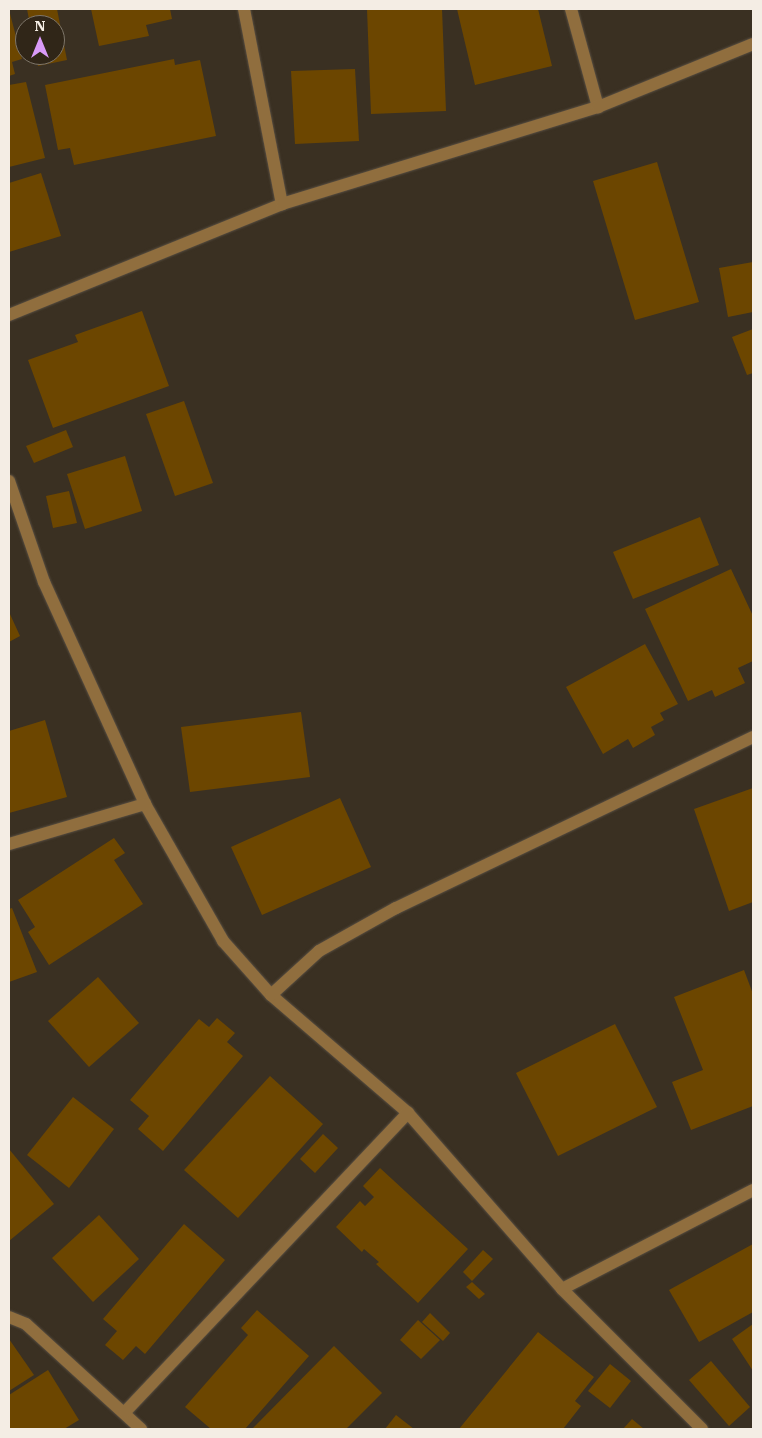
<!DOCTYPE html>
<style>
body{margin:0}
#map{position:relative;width:762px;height:1438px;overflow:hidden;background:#3a3022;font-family:"IBM Plex Serif",serif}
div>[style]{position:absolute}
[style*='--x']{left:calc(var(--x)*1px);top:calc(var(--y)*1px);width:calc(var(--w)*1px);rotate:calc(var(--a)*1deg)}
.building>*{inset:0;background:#6c4600}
.roads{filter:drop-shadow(0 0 1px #584e41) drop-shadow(0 0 1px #584e41)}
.minor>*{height:12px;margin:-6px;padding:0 6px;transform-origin:6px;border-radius:6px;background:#906e3e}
span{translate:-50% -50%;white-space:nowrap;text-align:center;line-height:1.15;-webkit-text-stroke:5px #302618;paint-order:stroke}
.frame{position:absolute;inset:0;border:10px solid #f4ede4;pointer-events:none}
.north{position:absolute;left:15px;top:15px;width:50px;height:50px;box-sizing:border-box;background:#302618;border:1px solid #7e766a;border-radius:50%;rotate:0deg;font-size:14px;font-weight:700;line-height:20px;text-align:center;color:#f4ede4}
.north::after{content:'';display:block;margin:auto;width:18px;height:22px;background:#d99af7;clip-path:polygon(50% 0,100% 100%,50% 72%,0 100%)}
</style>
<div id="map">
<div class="building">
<i style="clip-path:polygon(27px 9px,57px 9px,67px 60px,38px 66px,36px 55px,55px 55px,55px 25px,30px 25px)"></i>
<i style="clip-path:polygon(91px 9px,170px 9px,172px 19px,146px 25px,149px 36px,99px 46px)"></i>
<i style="clip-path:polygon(367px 9px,442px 9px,446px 111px,371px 114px)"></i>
<i style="clip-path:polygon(457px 9px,538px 9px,552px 66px,475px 85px)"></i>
<i style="clip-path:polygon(9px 10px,22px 59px,12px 62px,15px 74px,9px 76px)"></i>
<i style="clip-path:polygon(174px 59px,175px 65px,200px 60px,216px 136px,74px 165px,70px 148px,58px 150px,45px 85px)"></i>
<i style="clip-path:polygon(355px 69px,359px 141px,295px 144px,291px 71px)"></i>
<i style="clip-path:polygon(26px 82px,45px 158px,9px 167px,9px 85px)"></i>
<i style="clip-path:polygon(657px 162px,699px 302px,635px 320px,593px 181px)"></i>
<i style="clip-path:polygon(41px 173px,61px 236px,9px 252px,9px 183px)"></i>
<i style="clip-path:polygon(753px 262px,753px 312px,728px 317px,719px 268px)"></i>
<i style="clip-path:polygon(142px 311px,169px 386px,53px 428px,28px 360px,78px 342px,75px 335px)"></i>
<i style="clip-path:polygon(753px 329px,753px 373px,747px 375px,732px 337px)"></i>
<i style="clip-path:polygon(184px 401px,213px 483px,175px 496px,146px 414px)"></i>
<i style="clip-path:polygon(66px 430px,73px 447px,34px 463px,26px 446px)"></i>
<i style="clip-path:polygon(125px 456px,142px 511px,85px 529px,67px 474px)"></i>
<i style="clip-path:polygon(69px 491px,77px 523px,53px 528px,46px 496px)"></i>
<i style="clip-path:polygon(700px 517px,719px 565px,633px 599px,613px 552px)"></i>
<i style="clip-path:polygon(731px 569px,753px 616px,753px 661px,738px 668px,745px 683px,715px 697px,712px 690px,688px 701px,645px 609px)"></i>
<i style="clip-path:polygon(9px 612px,20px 636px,9px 642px)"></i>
<i style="clip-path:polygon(645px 644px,678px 704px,660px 713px,664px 720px,651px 727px,655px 735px,633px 748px,628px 739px,603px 754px,566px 687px)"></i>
<i style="clip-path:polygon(301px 712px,310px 777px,190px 792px,181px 727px)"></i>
<i style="clip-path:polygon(45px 720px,67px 797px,9px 813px,9px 731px)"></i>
<i style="clip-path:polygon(753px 788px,753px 902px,729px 911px,694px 809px)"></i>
<i style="clip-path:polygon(340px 798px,371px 867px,262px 915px,231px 847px)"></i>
<i style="clip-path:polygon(114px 838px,125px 853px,114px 860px,143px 904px,49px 965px,28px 932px,35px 927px,18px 900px)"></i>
<i style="clip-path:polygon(12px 908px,37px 972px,9px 982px,9px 909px)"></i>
<i style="clip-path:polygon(744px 970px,753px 994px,753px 1106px,691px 1130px,672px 1082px,703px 1070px,674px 997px)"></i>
<i style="clip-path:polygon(98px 977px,139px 1023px,89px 1067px,48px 1021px)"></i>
<i style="clip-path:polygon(217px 1018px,235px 1033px,227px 1042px,243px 1056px,163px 1151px,138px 1129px,149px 1116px,130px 1100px,199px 1019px,209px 1027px)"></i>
<i style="clip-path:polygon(615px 1024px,657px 1107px,558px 1156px,516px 1073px)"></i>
<i style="clip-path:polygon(270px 1076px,323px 1124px,238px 1218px,184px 1170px)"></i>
<i style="clip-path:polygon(73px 1097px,114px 1129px,69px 1188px,27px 1155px)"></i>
<i style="clip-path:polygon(323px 1134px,338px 1148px,315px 1173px,300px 1159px)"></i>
<i style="clip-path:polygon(9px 1149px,54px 1204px,9px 1241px)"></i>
<i style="clip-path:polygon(380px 1168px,468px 1249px,418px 1303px,376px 1264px,379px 1262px,364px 1249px,362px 1252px,336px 1227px,360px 1201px,365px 1206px,374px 1197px,363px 1186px)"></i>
<i style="clip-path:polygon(99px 1215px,139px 1259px,93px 1302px,52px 1258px)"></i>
<i style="clip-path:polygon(184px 1224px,225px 1260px,145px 1354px,136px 1346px,123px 1360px,105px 1345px,117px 1331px,103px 1319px)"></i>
<i style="clip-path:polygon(753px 1244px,753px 1312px,699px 1342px,669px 1290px)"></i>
<i style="clip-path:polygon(483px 1250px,493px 1259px,472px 1281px,463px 1272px)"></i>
<i style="clip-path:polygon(472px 1282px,485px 1294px,479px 1299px,466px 1287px)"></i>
<i style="clip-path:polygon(257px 1310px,309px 1356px,245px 1429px,211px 1429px,185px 1407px,248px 1335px,241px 1328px)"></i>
<i style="clip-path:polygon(430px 1313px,450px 1333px,443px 1341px,422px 1322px)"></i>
<i style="clip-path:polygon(418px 1320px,440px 1340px,421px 1359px,400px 1340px)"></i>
<i style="clip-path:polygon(753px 1324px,753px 1371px,732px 1339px)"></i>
<i style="clip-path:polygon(538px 1332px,594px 1377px,575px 1401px,581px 1406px,563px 1429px,459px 1429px)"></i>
<i style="clip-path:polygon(9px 1339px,34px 1375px,9px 1391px)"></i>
<i style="clip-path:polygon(334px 1346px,382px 1393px,346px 1429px,252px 1429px)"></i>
<i style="clip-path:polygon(711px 1361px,750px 1407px,729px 1426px,689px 1380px)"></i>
<i style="clip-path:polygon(610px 1364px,631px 1381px,610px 1408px,588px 1391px)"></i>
<i style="clip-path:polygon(48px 1370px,79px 1420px,64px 1429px,9px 1429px,9px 1395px)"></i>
<i style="clip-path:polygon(396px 1415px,414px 1429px,385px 1429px)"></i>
<i style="clip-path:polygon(632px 1419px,644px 1429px,623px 1429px)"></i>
</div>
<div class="roads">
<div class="minor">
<i style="--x:244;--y:9;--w:199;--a:79"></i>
<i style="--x:571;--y:9;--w:102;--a:74.6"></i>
<i style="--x:9;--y:315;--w:295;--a:-22.1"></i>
<i style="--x:282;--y:204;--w:331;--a:-17.1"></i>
<i style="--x:598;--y:107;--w:167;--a:-22.1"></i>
<i style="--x:9;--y:481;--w:107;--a:70.9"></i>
<i style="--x:44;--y:582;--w:244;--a:65.5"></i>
<i style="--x:145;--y:804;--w:158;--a:60.3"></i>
<i style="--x:223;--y:941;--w:72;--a:48.4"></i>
<i style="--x:271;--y:995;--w:181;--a:40.7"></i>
<i style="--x:408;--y:1113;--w:234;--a:48.8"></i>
<i style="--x:562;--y:1289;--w:198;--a:45"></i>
<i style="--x:9;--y:844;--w:142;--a:-16.4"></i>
<i style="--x:271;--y:995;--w:65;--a:-42.5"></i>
<i style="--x:319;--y:951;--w:88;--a:-29.2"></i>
<i style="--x:396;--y:908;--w:396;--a:-25.6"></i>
<i style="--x:562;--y:1289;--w:215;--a:-27.4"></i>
<i style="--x:9;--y:1317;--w:18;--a:22"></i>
<i style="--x:26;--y:1324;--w:156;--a:42.4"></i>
<i style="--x:125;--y:1412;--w:412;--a:-46.6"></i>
</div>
</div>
<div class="frame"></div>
<div class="north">N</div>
</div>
